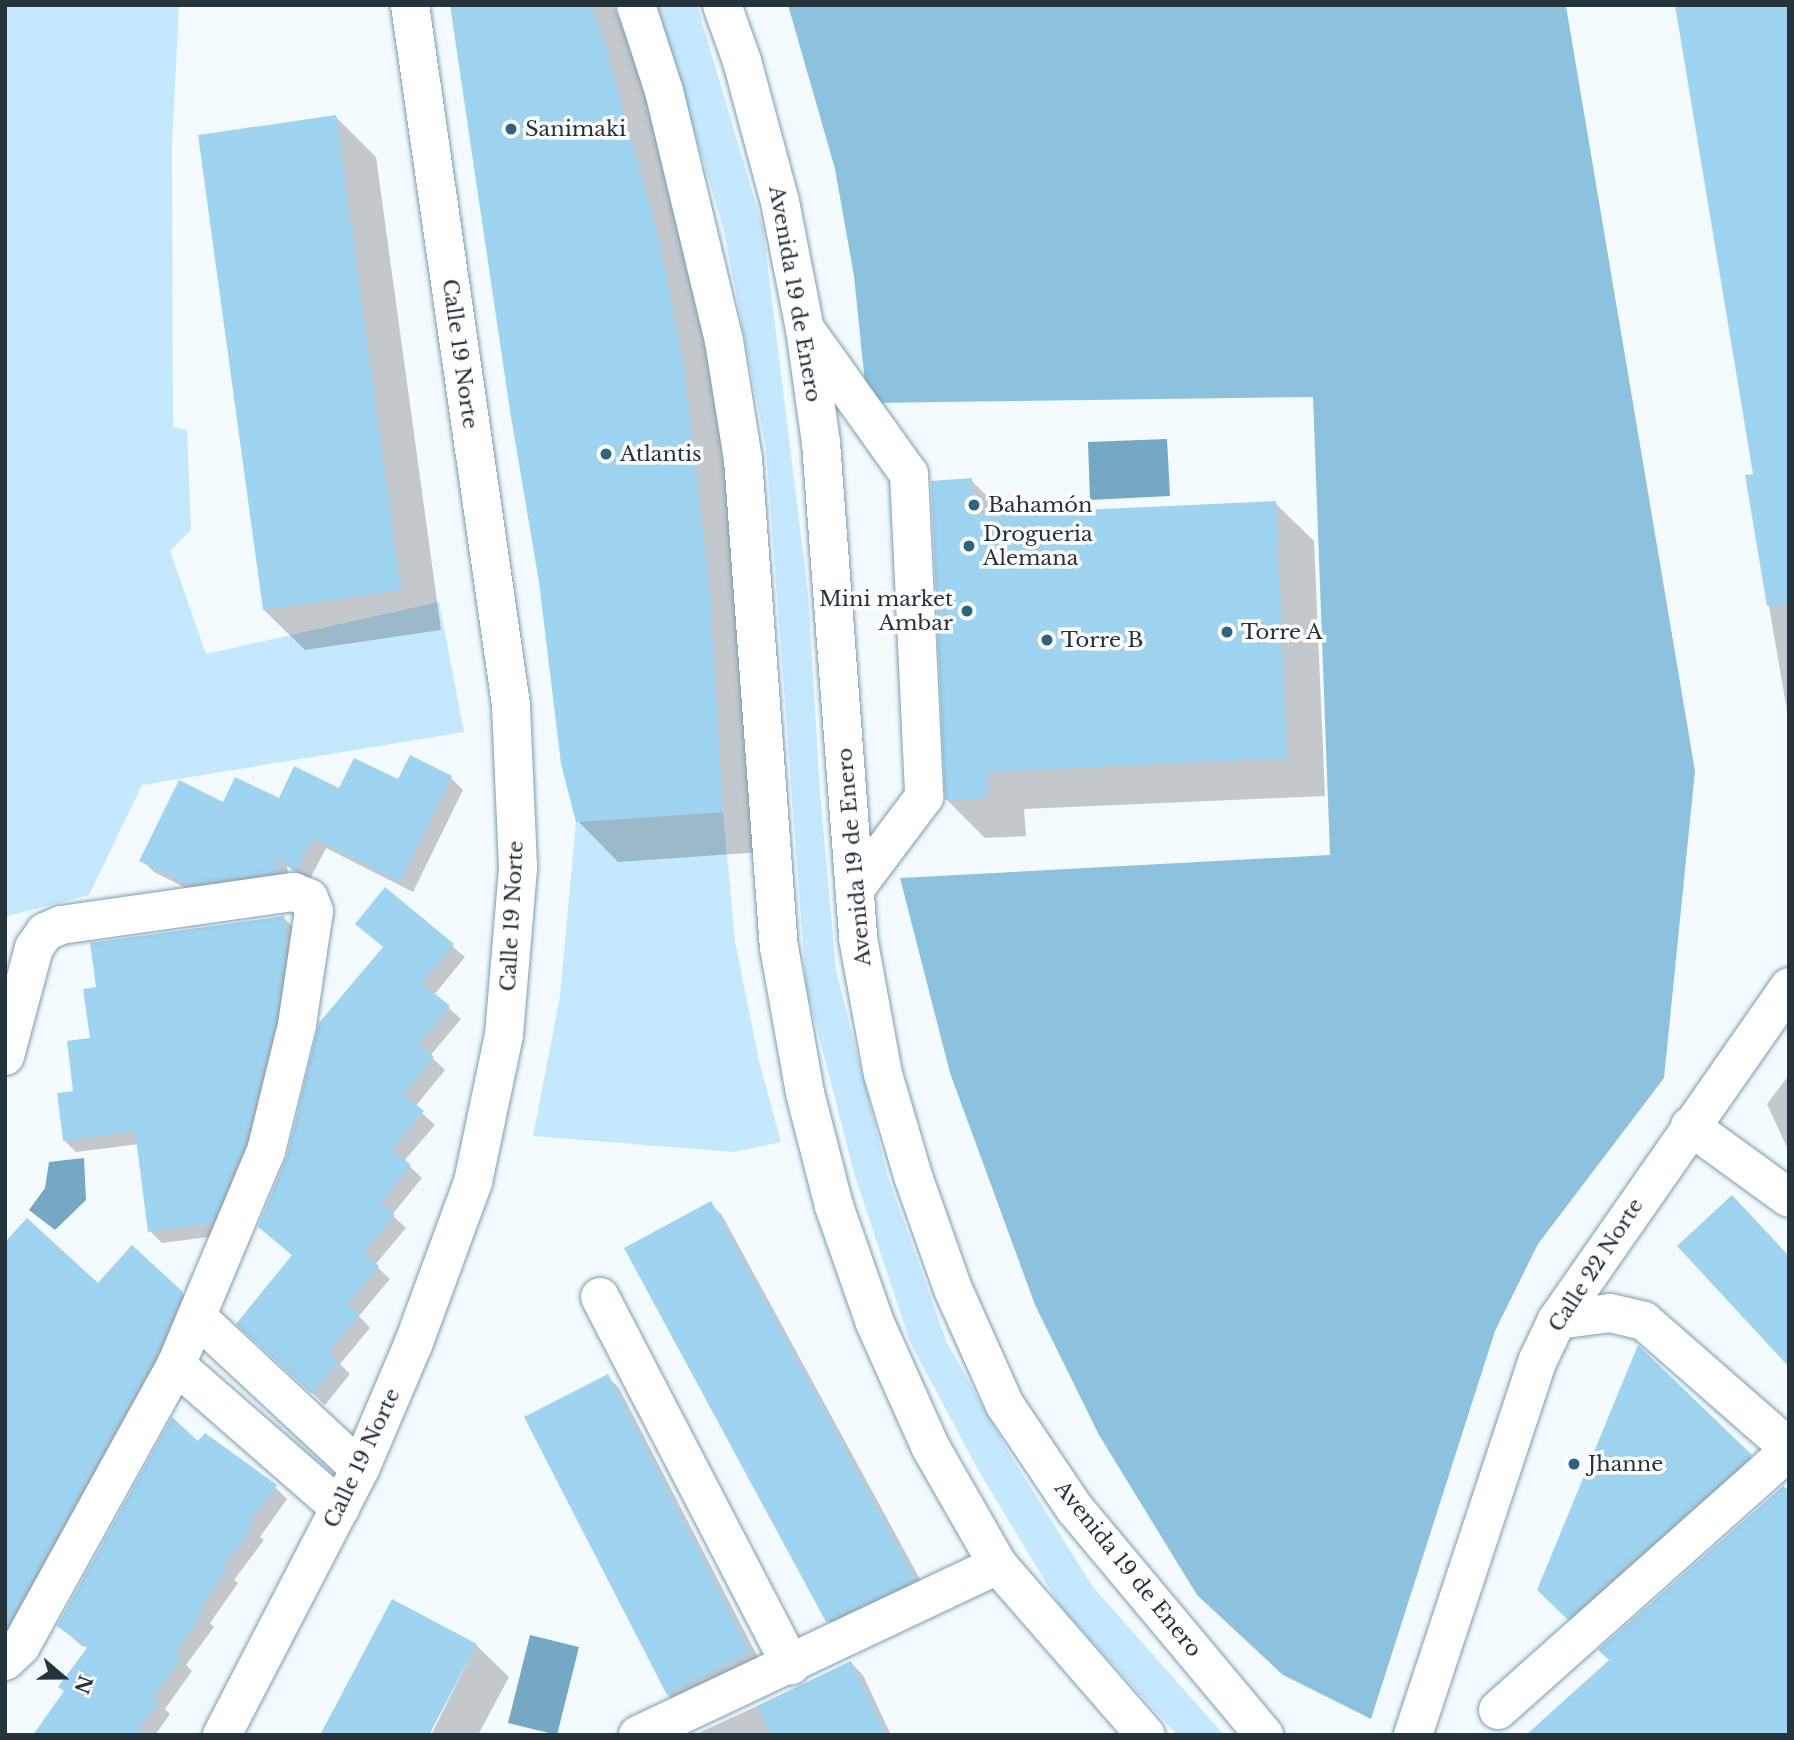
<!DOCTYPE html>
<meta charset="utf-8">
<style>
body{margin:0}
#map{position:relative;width:1794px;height:1740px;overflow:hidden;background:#f4fbff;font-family:"Libre Baskerville",serif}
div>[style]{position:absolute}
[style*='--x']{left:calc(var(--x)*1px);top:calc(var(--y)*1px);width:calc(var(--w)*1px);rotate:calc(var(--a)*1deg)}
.green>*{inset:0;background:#c4e8fd}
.forest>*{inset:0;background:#8dc2de}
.water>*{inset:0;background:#74a8c4}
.shadow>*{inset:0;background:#0003}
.building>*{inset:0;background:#9fd4f1}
.roads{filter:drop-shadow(0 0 2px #7b9eb1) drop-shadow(0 0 2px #7b9eb1)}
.minor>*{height:38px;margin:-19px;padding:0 19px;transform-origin:19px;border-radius:19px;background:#fff}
.major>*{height:38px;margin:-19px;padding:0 19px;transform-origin:19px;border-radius:19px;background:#fff}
.dots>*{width:19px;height:19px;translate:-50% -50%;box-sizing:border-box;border:4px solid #fff;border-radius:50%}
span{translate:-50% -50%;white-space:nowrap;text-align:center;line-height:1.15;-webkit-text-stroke:7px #fff;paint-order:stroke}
.poi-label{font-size:21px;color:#25333b}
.left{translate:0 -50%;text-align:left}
.right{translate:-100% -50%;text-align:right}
.street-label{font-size:21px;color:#25333b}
.frame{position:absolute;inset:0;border:7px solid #25333b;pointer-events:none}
.north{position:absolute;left:28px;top:1642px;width:70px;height:70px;-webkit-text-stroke:5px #fff;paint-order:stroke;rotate:110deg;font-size:19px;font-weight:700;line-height:28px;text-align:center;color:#25333b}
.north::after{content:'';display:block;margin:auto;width:24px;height:32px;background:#25333b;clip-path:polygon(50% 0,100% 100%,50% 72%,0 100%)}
</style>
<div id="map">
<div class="green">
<i style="clip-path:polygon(5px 5px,179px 5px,172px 146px,173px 427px,187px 430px,191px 530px,170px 551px,206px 654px,439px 602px,464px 732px,142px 785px,89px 895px,8px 916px,5px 923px)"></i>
<i style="clip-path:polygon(657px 5px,697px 5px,763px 228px,808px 592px,820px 792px,836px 970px,888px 1177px,947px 1343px,1011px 1456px,1093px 1587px,1224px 1735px,1177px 1735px,1060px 1606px,977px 1468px,910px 1342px,854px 1173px,806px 986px,766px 449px,724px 231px)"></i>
<i style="clip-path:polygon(723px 812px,735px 942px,760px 1065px,781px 1142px,734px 1152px,533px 1136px,560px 996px,576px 822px)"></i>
</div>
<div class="forest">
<i style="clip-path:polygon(788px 5px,1566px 6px,1695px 771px,1664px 1078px,1538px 1244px,1495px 1331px,1371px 1719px,1283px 1675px,1197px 1595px,1099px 1435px,1035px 1305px,950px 1073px,900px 878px,1330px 855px,1313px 397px,867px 403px,854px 276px,835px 169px)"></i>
</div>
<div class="water">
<i style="clip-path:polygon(1167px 439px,1170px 496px,1090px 500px,1088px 442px)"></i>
<i style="clip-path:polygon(84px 1158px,86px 1200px,55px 1230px,29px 1210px,45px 1188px,49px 1162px)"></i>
<i style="clip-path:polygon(530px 1635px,579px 1647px,557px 1735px,508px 1723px)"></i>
</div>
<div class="shadow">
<i style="clip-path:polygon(451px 5px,614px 5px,643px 79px,724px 409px,763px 852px,618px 862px,578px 821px)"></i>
<i style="clip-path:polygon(1789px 5px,1789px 723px,1747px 477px,1755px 475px)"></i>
<i style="clip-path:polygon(336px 117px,376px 157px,441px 630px,305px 650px,264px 610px)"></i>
<i style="clip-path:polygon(971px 480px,1006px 515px,1275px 503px,1314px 541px,1325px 796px,1024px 809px,1026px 836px,985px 838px,946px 799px)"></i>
<i style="clip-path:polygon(451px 778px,463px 790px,413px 892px,326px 848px,309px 881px,287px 866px,289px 884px,202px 896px,154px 872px,142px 860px,224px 804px,280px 801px,399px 781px)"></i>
<i style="clip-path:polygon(385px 889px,465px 957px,434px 995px,461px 1019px,430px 1056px,445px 1070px,415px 1107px,435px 1125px,404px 1161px,422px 1178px,392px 1215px,406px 1228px,375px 1265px,390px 1279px,359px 1316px,370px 1328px,340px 1364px,350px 1374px,325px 1405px,251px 1336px,293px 1256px,260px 1227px,384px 948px)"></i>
<i style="clip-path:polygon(283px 917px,295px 929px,257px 1157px,224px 1235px,162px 1243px,150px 1231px,139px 1144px,76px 1152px,64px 1140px,92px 1040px,97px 989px)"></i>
<i style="clip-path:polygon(1789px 1075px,1789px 1152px,1767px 1104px)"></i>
<i style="clip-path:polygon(710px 1203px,722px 1215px,927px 1592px,840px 1633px,828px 1621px)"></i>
<i style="clip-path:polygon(5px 1244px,98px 1285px,182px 1293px,194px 1306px,5px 1656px)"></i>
<i style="clip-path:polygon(1639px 1348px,1762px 1468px,1580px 1630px,1539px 1589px)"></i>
<i style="clip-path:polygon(607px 1376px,619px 1388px,764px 1669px,681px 1708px,669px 1696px,527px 1418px)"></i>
<i style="clip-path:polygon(198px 1444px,275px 1487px,287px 1499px,260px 1537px,264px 1540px,234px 1580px,238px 1583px,210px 1623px,214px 1627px,186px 1665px,192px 1671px,165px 1709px,170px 1714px,155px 1735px,49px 1735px,120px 1610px,83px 1647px,59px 1626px)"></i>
<i style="clip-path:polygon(476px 1645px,509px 1677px,478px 1735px,431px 1735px)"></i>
<i style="clip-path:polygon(851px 1663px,863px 1675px,891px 1735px,694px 1735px)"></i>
</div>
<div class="building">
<i style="clip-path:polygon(450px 5px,590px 5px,603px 37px,661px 246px,684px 367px,710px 590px,723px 812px,576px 822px,561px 764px,539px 582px,510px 411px)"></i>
<i style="clip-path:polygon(1675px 5px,1789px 5px,1789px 604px,1767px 606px,1745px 475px,1753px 474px)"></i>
<i style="clip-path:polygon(336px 115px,401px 590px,263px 610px,198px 135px)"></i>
<i style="clip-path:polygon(972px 478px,974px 515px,1276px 501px,1287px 758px,987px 772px,988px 798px,945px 800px,931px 481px)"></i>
<i style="clip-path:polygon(410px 755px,452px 776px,400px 882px,313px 838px,297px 871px,276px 857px,278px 872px,189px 885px,139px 861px,179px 780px,223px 802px,235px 777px,279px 798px,294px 766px,339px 788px,354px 758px,398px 779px)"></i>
<i style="clip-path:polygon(385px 887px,454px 944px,422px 983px,450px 1006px,419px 1044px,434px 1057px,404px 1095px,424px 1111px,392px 1149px,411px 1165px,381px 1203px,395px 1215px,363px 1253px,379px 1266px,347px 1304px,360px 1314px,328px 1352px,339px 1361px,312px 1394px,236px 1324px,292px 1255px,258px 1227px,287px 1156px,319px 1023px,383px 947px,355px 924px)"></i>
<i style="clip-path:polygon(284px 916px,287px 942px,276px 1021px,245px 1144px,212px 1223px,148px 1232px,135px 1131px,63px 1141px,57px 1093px,73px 1091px,67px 1041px,90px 1038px,83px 989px,96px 987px,90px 943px)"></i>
<i style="clip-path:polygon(1732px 1195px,1789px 1256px,1789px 1367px,1677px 1246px)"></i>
<i style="clip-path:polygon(711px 1201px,916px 1580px,826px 1622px,624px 1248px)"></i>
<i style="clip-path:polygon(27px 1218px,98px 1283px,132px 1245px,183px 1292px,156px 1355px,5px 1629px,5px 1242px)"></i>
<i style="clip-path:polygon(1638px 1345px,1752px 1455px,1567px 1619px,1537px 1590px)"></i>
<i style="clip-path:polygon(608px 1374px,750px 1652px,667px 1695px,524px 1417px)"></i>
<i style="clip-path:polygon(172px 1417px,198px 1441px,205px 1433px,277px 1485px,249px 1524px,253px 1527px,223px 1567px,227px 1570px,199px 1610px,203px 1613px,175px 1653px,182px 1658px,153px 1697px,159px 1701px,135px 1735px,33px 1735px,64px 1691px,58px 1687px,87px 1648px,57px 1626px)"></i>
<i style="clip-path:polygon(1783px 1486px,1789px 1491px,1789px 1735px,1526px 1735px,1609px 1660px,1598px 1650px)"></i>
<i style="clip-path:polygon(392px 1599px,477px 1644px,429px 1735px,320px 1735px)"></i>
<i style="clip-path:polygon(851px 1661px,886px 1735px,771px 1735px,757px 1706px)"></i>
</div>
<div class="roads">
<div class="minor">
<i style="--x:805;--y:329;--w:178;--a:54.4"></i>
<i style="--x:909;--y:474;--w:323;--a:87.3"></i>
<i style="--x:924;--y:797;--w:115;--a:126.9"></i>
<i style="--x:5;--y:1056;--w:112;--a:-75"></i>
<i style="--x:34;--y:948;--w:19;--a:-55"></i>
<i style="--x:45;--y:932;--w:17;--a:-24"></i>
<i style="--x:61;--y:925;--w:235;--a:-8.1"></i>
<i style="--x:294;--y:892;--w:16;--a:22"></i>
<i style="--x:309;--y:898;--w:14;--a:69"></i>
<i style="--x:314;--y:911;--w:115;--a:98.5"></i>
<i style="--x:297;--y:1025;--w:130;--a:103.8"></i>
<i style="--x:266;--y:1151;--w:232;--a:112.8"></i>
<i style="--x:176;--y:1365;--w:321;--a:118.9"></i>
<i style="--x:21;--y:1646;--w:22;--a:137"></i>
<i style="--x:1690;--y:1126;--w:122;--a:36"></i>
<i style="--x:600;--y:1297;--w:415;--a:62.6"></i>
<i style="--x:198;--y:1318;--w:221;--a:43"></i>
<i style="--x:1557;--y:1320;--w:53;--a:-7.5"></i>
<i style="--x:1610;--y:1313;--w:35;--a:13"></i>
<i style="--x:1644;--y:1321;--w:193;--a:41.2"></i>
<i style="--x:176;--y:1365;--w:218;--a:41.1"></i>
<i style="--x:1498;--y:1710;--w:390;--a:-41.7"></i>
<i style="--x:222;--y:1735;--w:300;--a:-62.6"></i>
<i style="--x:360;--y:1469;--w:135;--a:-66.9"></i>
<i style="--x:413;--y:1345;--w:174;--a:-69.8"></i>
<i style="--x:473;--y:1182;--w:150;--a:-78.1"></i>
<i style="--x:504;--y:1035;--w:169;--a:-85.2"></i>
<i style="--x:518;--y:867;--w:162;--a:-92.5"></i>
<i style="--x:511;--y:705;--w:707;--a:-98.21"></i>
<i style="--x:638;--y:1735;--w:398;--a:-25.3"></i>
<i style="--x:1413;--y:1735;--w:395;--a:-71.6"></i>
<i style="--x:1538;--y:1360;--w:44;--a:-64.6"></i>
<i style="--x:1557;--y:1320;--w:406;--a:-55.1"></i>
</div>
<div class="major">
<i style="--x:636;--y:5;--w:90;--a:72"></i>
<i style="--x:664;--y:91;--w:257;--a:76.5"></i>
<i style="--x:724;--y:341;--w:120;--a:80.9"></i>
<i style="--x:743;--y:459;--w:489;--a:85.8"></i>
<i style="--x:779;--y:947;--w:148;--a:79.9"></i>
<i style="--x:805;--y:1093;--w:117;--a:75.6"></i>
<i style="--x:834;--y:1206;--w:124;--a:70.7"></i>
<i style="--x:875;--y:1323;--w:137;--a:65.9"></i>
<i style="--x:931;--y:1448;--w:135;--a:60.2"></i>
<i style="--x:998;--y:1565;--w:225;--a:49"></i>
<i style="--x:722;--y:5;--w:59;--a:70.3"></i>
<i style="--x:742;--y:61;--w:146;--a:74.9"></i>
<i style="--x:780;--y:202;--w:129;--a:78.9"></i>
<i style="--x:805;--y:329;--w:115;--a:82"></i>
<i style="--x:821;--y:443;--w:496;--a:85.7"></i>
<i style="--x:858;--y:938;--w:138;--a:79.6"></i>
<i style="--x:883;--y:1074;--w:109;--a:73.6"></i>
<i style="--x:914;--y:1179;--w:117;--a:70.5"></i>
<i style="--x:953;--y:1289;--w:127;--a:65.9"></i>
<i style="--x:1005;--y:1405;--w:125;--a:56.1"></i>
<i style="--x:1075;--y:1509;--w:295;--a:50.1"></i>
</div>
</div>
<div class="dots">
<i style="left:511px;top:129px;background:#2d647f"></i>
<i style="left:606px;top:454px;background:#2d647f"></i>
<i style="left:974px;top:505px;background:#2d647f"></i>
<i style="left:969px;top:546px;background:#2d647f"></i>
<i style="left:967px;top:611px;background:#2d647f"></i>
<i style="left:1227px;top:632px;background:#2d647f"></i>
<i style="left:1047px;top:640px;background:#2d647f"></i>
<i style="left:1574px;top:1464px;background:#2d647f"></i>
</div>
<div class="poi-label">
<span class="left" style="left:525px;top:129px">Sanimaki</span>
<span class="left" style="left:620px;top:454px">Atlantis</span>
<span class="left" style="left:988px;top:505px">Bahamón</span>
<span class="left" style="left:983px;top:546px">Drogueria<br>Alemana</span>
<span class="right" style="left:953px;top:611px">Mini market<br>Ambar</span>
<span class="left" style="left:1241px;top:632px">Torre A</span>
<span class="left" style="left:1061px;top:640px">Torre B</span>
<span class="left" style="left:1588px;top:1464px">Jhanne</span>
</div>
<div class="street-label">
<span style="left:795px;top:294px;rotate:80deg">Avenida 19 de Enero</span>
<span style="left:460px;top:354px;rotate:82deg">Calle 19 Norte</span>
<span style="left:854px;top:857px;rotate:-95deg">Avenida 19 de Enero</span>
<span style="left:512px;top:916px;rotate:-87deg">Calle 19 Norte</span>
<span style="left:1596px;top:1265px;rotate:-57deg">Calle 22 Norte</span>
<span style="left:362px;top:1458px;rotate:-65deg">Calle 19 Norte</span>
<span style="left:1128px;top:1569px;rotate:51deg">Avenida 19 de Enero</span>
</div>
<div class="frame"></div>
<div class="north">N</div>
</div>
